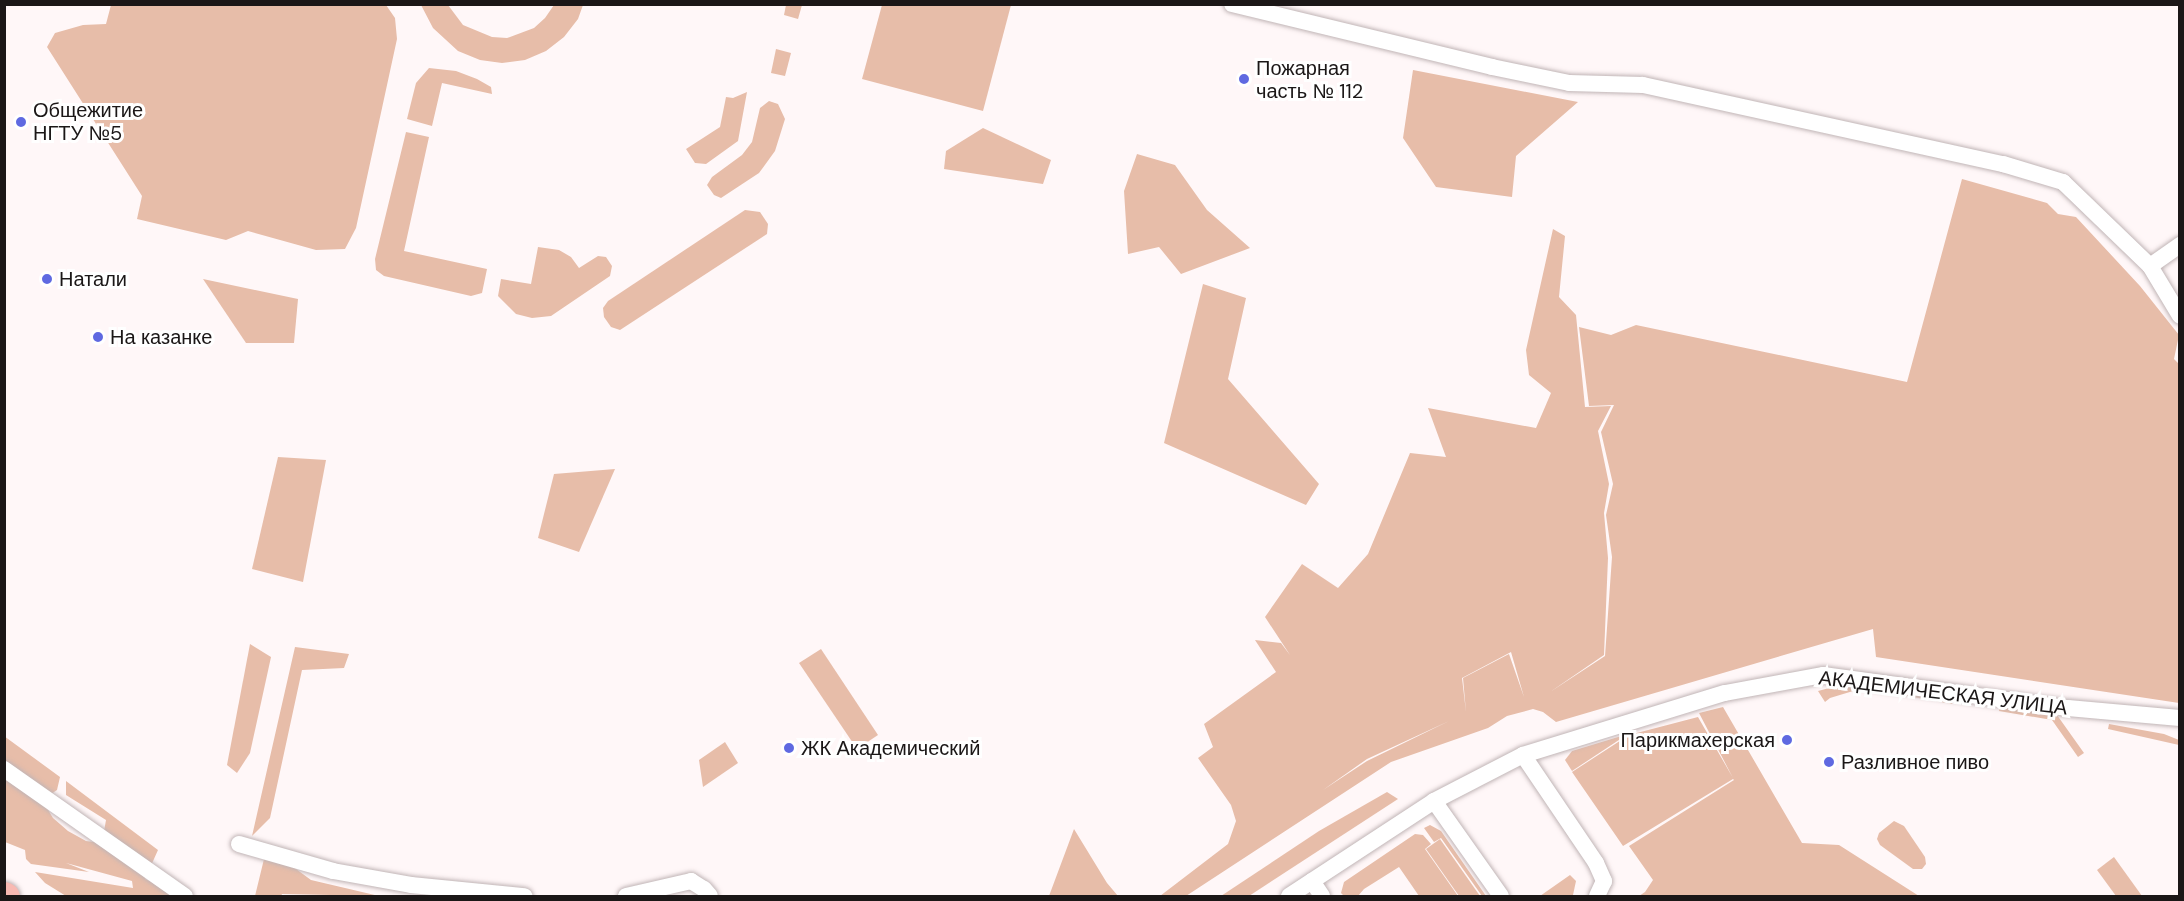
<!DOCTYPE html>
<meta charset="utf-8">
<style>
body{margin:0}
#map{position:relative;width:2184px;height:901px;overflow:hidden;background:#fff7f8;font-family:"DM Sans",sans-serif}
div>[style]{position:absolute}
[style*='--x']{left:calc(var(--x)*1px);top:calc(var(--y)*1px);width:calc(var(--w)*1px);rotate:calc(var(--a)*1deg)}
.green>*{inset:0;background:#e7bda9}
.roads{filter:drop-shadow(0 0 2px #c1b5b6) drop-shadow(0 0 2px #c1b5b6)}
.minor>*{height:16px;margin:-8px;padding:0 8px;transform-origin:8px;border-radius:8px;background:#fff}
.primary>*{height:27px;margin:-13.5px;padding:0 13.5px;transform-origin:13.5px;border-radius:13.5px;background:#f8b9b2}
.dots>*{width:16px;height:16px;translate:-50% -50%;box-sizing:border-box;border:3px solid #fff;border-radius:50%}
span{translate:-50% -50%;white-space:nowrap;text-align:center;line-height:1.15;-webkit-text-stroke:6px #fff;paint-order:stroke}
.poi-label{font-size:20px;color:#1b1717}
.left{translate:0 -50%;text-align:left}
.right{translate:-100% -50%;text-align:right}
.street-label{font-size:20px;color:#1b1717}
.frame{position:absolute;inset:0;border:6px solid #1b1717;pointer-events:none}
</style>
<div id="map">
<div class="green">
<i style="clip-path:polygon(111px 5px,386px 5px,395px 18px,397px 39px,356px 228px,345px 249px,316px 250px,248px 231px,226px 240px,137px 219px,142px 196px,47px 47px,55px 33px,83px 25px,106px 24px)"></i>
<i style="clip-path:polygon(421px 5px,448px 5px,463px 25px,492px 37px,507px 38px,534px 28px,545px 18px,554px 5px,583px 5px,578px 19px,564px 37px,546px 51px,525px 60px,502px 63px,480px 60px,458px 51px,433px 28px)"></i>
<i style="clip-path:polygon(786px 5px,802px 5px,798px 19px,784px 15px)"></i>
<i style="clip-path:polygon(882px 5px,1011px 5px,983px 111px,862px 79px)"></i>
<i style="clip-path:polygon(776px 49px,791px 53px,785px 76px,771px 73px)"></i>
<i style="clip-path:polygon(429px 68px,456px 71px,477px 79px,491px 87px,492px 94px,442px 83px,432px 126px,407px 119px,416px 83px)"></i>
<i style="clip-path:polygon(1413px 70px,1578px 102px,1516px 156px,1512px 197px,1436px 187px,1403px 138px)"></i>
<i style="clip-path:polygon(747px 92px,738px 141px,706px 164px,695px 163px,686px 149px,720px 127px,726px 97px,733px 98px)"></i>
<i style="clip-path:polygon(769px 101px,778px 104px,785px 119px,775px 151px,759px 173px,721px 198px,714px 195px,707px 185px,712px 177px,742px 155px,752px 142px,760px 108px)"></i>
<i style="clip-path:polygon(983px 128px,1051px 160px,1043px 184px,944px 169px,946px 151px)"></i>
<i style="clip-path:polygon(406px 132px,429px 137px,404px 251px,487px 269px,482px 293px,471px 296px,384px 276px,376px 270px,375px 259px)"></i>
<i style="clip-path:polygon(1137px 154px,1175px 165px,1207px 210px,1250px 248px,1181px 274px,1159px 247px,1128px 254px,1124px 191px)"></i>
<i style="clip-path:polygon(evenodd,1962px 179px,2047px 203px,2058px 214px,2076px 217px,2140px 286px,2179px 335px,2174px 359px,2180px 365px,2179px 703px,1876px 657px,1873px 629px,1556px 722px,1543px 712px,1533px 709px,1507px 716px,1488px 728px,1391px 762px,1186px 896px,1160px 896px,1228px 844px,1236px 821px,1231px 805px,1198px 758px,1213px 747px,1204px 724px,1276px 672px,1255px 640px,1281px 643px,1290px 655px,1265px 617px,1302px 564px,1338px 588px,1368px 554px,1410px 453px,1446px 457px,1428px 408px,1536px 428px,1551px 393px,1529px 375px,1526px 350px,1553px 229px,1565px 236px,1559px 297px,1576px 315px,1585px 407px,1611px 406px,1598px 431px,1609px 484px,1604px 513px,1608px 558px,1604px 655px,1550px 692px,1605px 656px,1612px 557px,1606px 515px,1613px 484px,1601px 432px,1614px 405px,1589px 406px,1579px 327px,1611px 335px,1636px 325px,1907px 382px,1962px 179px,1511px 652px,1524px 697px,1509px 654px,1463px 678px,1466px 712px,1462px 678px,1511px 652px,1962px 179px,1449px 721px,1367px 761px,1323px 790px,1367px 759px,1449px 721px)"></i>
<i style="clip-path:polygon(745px 210px,760px 212px,768px 224px,767px 234px,620px 330px,611px 327px,604px 317px,603px 308px,608px 301px)"></i>
<i style="clip-path:polygon(538px 247px,559px 250px,571px 257px,579px 268px,598px 256px,606px 257px,612px 266px,610px 276px,551px 316px,532px 318px,516px 314px,498px 296px,501px 279px,531px 284px)"></i>
<i style="clip-path:polygon(203px 279px,298px 299px,294px 343px,246px 343px)"></i>
<i style="clip-path:polygon(1203px 284px,1246px 298px,1228px 379px,1319px 484px,1306px 505px,1164px 443px)"></i>
<i style="clip-path:polygon(278px 457px,326px 460px,303px 582px,252px 569px)"></i>
<i style="clip-path:polygon(615px 469px,579px 552px,538px 538px,554px 474px)"></i>
<i style="clip-path:polygon(250px 644px,271px 657px,250px 753px,237px 773px,227px 765px)"></i>
<i style="clip-path:polygon(295px 647px,349px 654px,344px 668px,302px 670px,270px 818px,252px 836px)"></i>
<i style="clip-path:polygon(821px 649px,878px 735px,857px 749px,799px 663px)"></i>
<i style="clip-path:polygon(1852px 682px,1953px 698px,1952px 704px,1863px 688px,1830px 698px,1825px 702px,1818px 691px)"></i>
<i style="clip-path:polygon(2000px 705px,2057px 715px,2084px 753px,2078px 757px,2052px 720px,1999px 711px)"></i>
<i style="clip-path:polygon(1723px 707px,1802px 843px,1839px 845px,1919px 896px,1639px 896px,1645px 892px,1653px 880px,1629px 846px,1734px 780px,1733px 779px,1623px 846px,1572px 772px,1629px 735px,1698px 717px,1733px 778px,1699px 713px)"></i>
<i style="clip-path:polygon(2109px 724px,2164px 734px,2179px 740px,2179px 745px,2108px 729px)"></i>
<i style="clip-path:polygon(1628px 734px,1572px 771px,1565px 760px,1572px 751px)"></i>
<i style="clip-path:polygon(4px 736px,60px 777px,57px 790px,42px 800px,53px 818px,68px 831px,86px 841px,102px 843px,106px 820px,66px 795px,66px 781px,158px 850px,145px 879px,187px 896px,66px 896px,45px 883px,35px 872px,133px 888px,132px 881px,66px 863px,89px 872px,31px 864px,26px 859px,25px 850px,5px 842px)"></i>
<i style="clip-path:polygon(725px 742px,738px 763px,703px 787px,699px 760px)"></i>
<i style="clip-path:polygon(1387px 792px,1398px 799px,1249px 896px,1221px 896px,1319px 831px)"></i>
<i style="clip-path:polygon(1894px 821px,1904px 826px,1925px 857px,1926px 864px,1922px 869px,1913px 869px,1880px 845px,1877px 839px,1879px 833px)"></i>
<i style="clip-path:polygon(1430px 825px,1441px 831px,1486px 896px,1482px 896px,1441px 838px,1434px 842px,1424px 828px)"></i>
<i style="clip-path:polygon(1074px 829px,1107px 883px,1118px 896px,1049px 896px)"></i>
<i style="clip-path:polygon(1415px 834px,1423px 835px,1431px 844px,1425px 849px,1458px 896px,1419px 896px,1399px 867px,1364px 889px,1358px 896px,1344px 896px,1341px 893px,1344px 882px)"></i>
<i style="clip-path:polygon(1440px 839px,1480px 896px,1459px 896px,1426px 849px)"></i>
<i style="clip-path:polygon(2114px 857px,2142px 896px,2116px 896px,2097px 870px)"></i>
<i style="clip-path:polygon(264px 859px,292px 866px,311px 880px,379px 896px,282px 894px,281px 896px,255px 896px)"></i>
<i style="clip-path:polygon(1570px 875px,1576px 881px,1573px 895px,1540px 896px)"></i>
</div>
<div class="roads">
<div class="minor">
<i style="--x:1232;--y:4;--w:268;--a:13.6"></i>
<i style="--x:1492;--y:67;--w:79;--a:11.7"></i>
<i style="--x:1569;--y:83;--w:74;--a:1.5"></i>
<i style="--x:1643;--y:85;--w:369;--a:12.4"></i>
<i style="--x:2003;--y:164;--w:63;--a:16.7"></i>
<i style="--x:2063;--y:182;--w:121;--a:44"></i>
<i style="--x:2150;--y:266;--w:37;--a:-35"></i>
<i style="--x:2150;--y:266;--w:58;--a:59"></i>
<i style="--x:1523;--y:755;--w:130;--a:55.9"></i>
<i style="--x:1596;--y:863;--w:20;--a:66"></i>
<i style="--x:1604;--y:881;--w:17;--a:115"></i>
<i style="--x:4;--y:769;--w:221;--a:35.1"></i>
<i style="--x:1434;--y:801;--w:116;--a:54.8"></i>
<i style="--x:239;--y:844;--w:98;--a:16"></i>
<i style="--x:333;--y:871;--w:79;--a:10.2"></i>
<i style="--x:411;--y:885;--w:114;--a:5.6"></i>
<i style="--x:1312;--y:881;--w:18;--a:56"></i>
<i style="--x:626;--y:896;--w:67;--a:-13"></i>
<i style="--x:691;--y:881;--w:15;--a:32"></i>
<i style="--x:704;--y:889;--w:9;--a:49"></i>
<i style="--x:1289;--y:896;--w:173;--a:-33.2"></i>
<i style="--x:1434;--y:801;--w:100;--a:-27.3"></i>
<i style="--x:1523;--y:755;--w:211;--a:-17.1"></i>
<i style="--x:1725;--y:693;--w:100;--a:-10.4"></i>
<i style="--x:1823;--y:675;--w:247;--a:7.7"></i>
<i style="--x:2068;--y:708;--w:112;--a:5.1"></i>
</div>
<div class="primary">
<i style="--x:4;--y:895;--w:2;--a:27"></i>
</div>
</div>
<div class="dots">
<i style="left:1244px;top:79px;background:#5f69e1"></i>
<i style="left:21px;top:122px;background:#5f69e1"></i>
<i style="left:47px;top:279px;background:#5f69e1"></i>
<i style="left:98px;top:337px;background:#5f69e1"></i>
<i style="left:1787px;top:740px;background:#5f69e1"></i>
<i style="left:789px;top:748px;background:#5f69e1"></i>
<i style="left:1829px;top:762px;background:#5f69e1"></i>
</div>
<div class="poi-label">
<span class="left" style="left:1256px;top:80px">Пожарная<br>часть № 112</span>
<span class="left" style="left:33px;top:122px">Общежитие<br>НГТУ №5</span>
<span class="left" style="left:59px;top:279px">Натали</span>
<span class="left" style="left:110px;top:337px">На казанке</span>
<span class="right" style="left:1775px;top:740px">Парикмахерская</span>
<span class="left" style="left:801px;top:748px">ЖК Академический</span>
<span class="left" style="left:1841px;top:762px">Разливное пиво</span>
</div>
<div class="street-label">
<span style="left:1943px;top:693px;rotate:7deg">АКАДЕМИЧЕСКАЯ УЛИЦА</span>
</div>
<div class="frame"></div>
</div>
